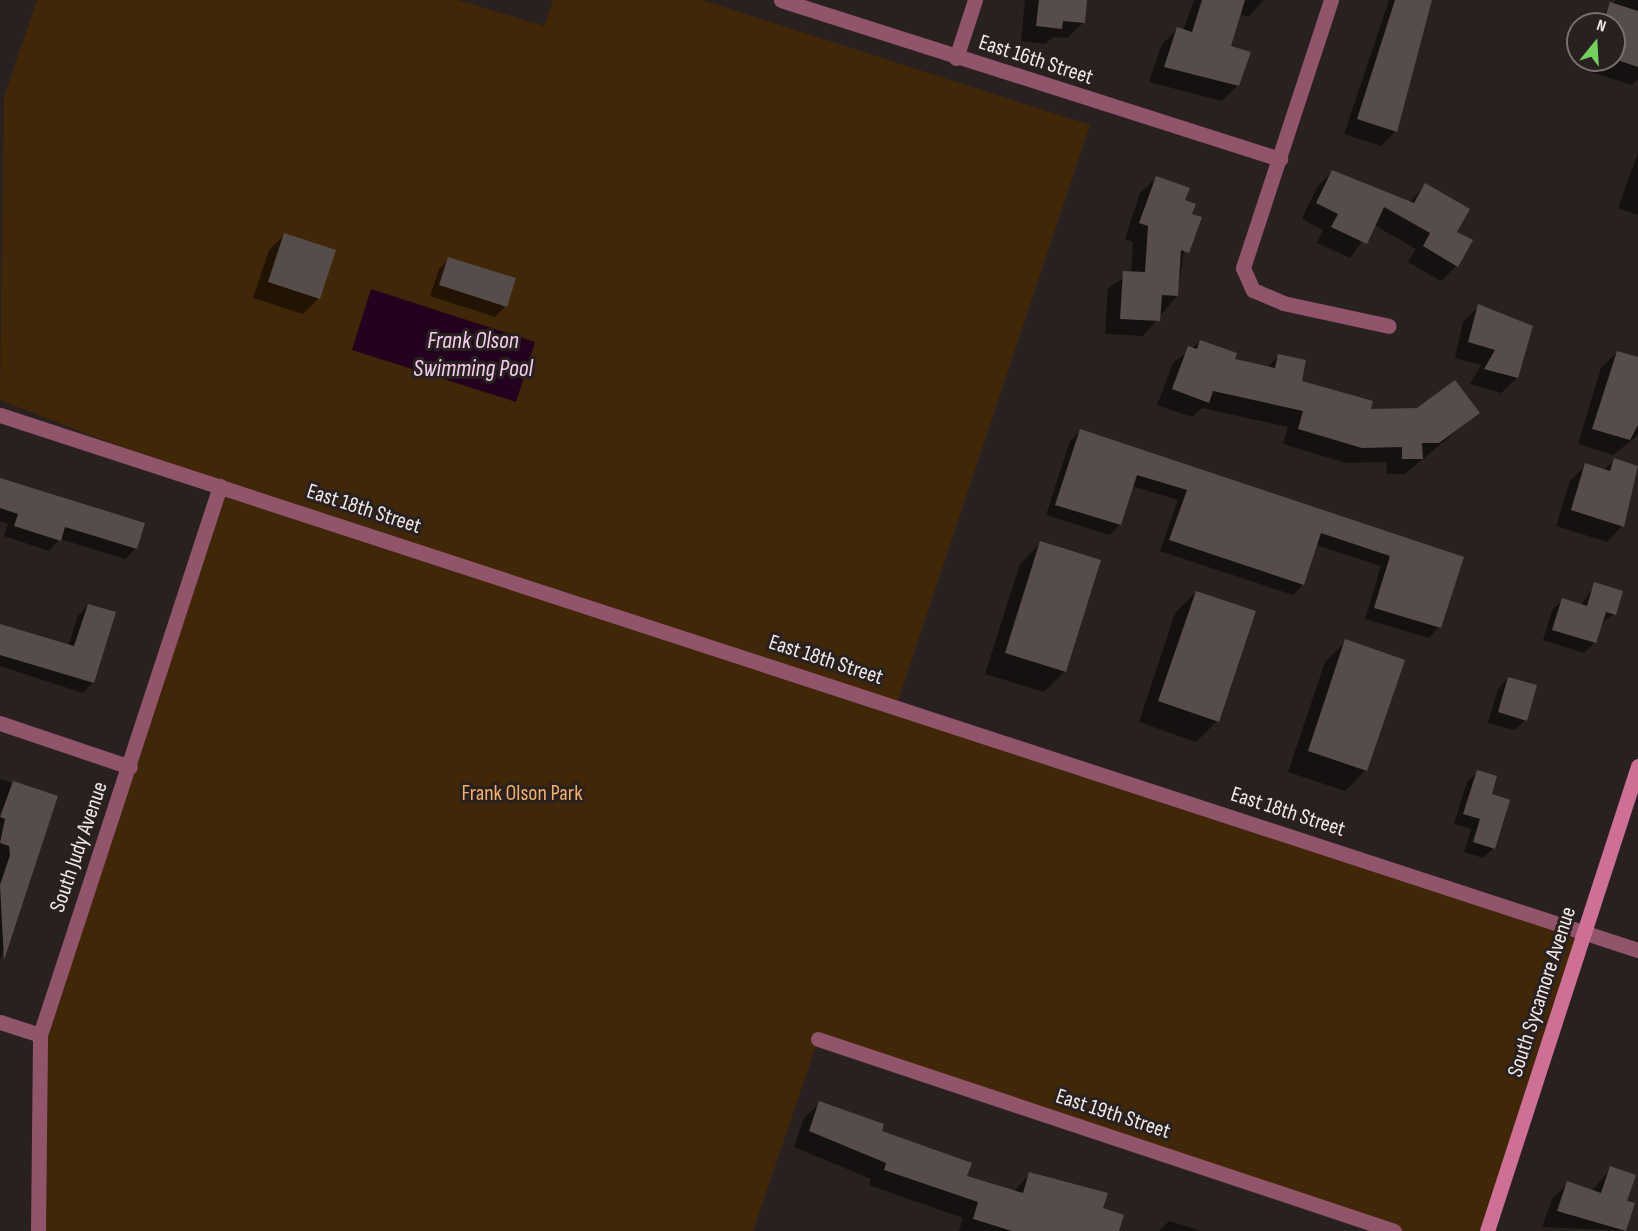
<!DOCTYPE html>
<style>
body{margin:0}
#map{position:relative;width:1638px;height:1231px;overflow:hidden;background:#292020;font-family:"Sofia Sans Condensed",sans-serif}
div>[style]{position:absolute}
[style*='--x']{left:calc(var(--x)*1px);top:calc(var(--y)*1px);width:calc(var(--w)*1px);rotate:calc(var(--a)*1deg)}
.green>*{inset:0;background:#402708}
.water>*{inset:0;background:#22021f}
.shadow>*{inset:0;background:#0007}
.building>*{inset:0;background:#564d4a}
.minor>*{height:15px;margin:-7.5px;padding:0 7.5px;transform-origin:7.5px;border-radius:7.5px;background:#90556b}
.tertiary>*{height:15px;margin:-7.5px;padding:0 7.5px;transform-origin:7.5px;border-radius:7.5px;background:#90556b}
.secondary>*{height:15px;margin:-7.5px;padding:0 7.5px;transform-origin:7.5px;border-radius:7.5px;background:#ce7095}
span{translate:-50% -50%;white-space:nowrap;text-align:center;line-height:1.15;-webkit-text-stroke:6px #292020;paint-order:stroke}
.street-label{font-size:22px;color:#efe9e9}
.park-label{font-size:22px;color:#f4b063}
.water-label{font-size:24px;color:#f5ceee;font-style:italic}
.north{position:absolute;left:1566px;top:12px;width:60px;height:60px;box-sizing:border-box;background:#292020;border:2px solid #787070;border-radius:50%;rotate:18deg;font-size:16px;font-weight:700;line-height:24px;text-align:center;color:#efe9e9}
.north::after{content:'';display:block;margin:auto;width:21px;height:27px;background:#72d25d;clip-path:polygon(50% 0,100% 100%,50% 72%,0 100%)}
</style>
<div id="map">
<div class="green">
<i style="clip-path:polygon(37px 0,458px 0,544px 26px,553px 0,702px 0,1090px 125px,896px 707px,1585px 932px,1487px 1231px,1394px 1231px,818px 1040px,753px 1231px,38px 1231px,40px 1035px,220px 486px,0 400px,4px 97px)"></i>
</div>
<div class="water">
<i style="clip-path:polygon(371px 289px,535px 342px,516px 402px,352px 350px)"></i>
</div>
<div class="shadow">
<i style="clip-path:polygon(1025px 0,1086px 0,1083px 23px,1067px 38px,1053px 37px,1045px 44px,1021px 41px)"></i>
<i style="clip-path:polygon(1194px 0,1264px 0,1248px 17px,1239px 14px,1229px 46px,1238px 85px,1222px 101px,1149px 82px,1162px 44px,1178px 29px,1183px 31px)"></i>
<i style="clip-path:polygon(1389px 0,1432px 0,1396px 131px,1381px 146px,1344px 134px)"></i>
<i style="clip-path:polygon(1616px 0,1638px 0,1638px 79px,1632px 85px,1585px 70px,1587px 60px,1614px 60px,1614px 24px,1594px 24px)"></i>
<i style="clip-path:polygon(1638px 153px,1638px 215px,1618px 208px)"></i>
<i style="clip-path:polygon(1332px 172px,1409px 203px,1425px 185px,1455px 232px,1456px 266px,1441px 281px,1408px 262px,1416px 249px,1374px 225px,1350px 258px,1317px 243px,1323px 230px,1302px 219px,1317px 187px)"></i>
<i style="clip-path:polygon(1156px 178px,1190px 215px,1177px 296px,1143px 336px,1105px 334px,1108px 288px,1131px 273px,1133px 242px,1125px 239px,1140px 193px)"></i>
<i style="clip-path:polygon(284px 235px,319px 298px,303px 314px,253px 298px,269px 250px)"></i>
<i style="clip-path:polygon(449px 259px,506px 306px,495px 317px,430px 296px,439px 269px)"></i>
<i style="clip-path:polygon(1479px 306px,1517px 378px,1501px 393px,1470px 384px,1481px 365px,1455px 358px,1463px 322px)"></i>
<i style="clip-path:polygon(1200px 342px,1233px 360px,1267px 367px,1279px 356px,1300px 382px,1369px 410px,1478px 413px,1405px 474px,1387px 474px,1386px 462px,1346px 463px,1283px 444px,1288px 427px,1202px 408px,1192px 417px,1157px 405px,1173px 363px)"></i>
<i style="clip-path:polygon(1617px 352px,1638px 359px,1638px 435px,1613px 455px,1578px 444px,1601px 368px)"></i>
<i style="clip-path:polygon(1080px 431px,1462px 557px,1439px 627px,1429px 638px,1365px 619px,1381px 566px,1316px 545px,1303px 584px,1293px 595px,1160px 551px,1178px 500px,1132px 486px,1120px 524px,1110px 535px,1046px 515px,1070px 441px)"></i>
<i style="clip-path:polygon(1614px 460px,1638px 468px,1622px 526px,1607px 542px,1556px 526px,1570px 481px,1586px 465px,1604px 470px)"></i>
<i style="clip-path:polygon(0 478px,136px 548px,125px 559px,60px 539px,49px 551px,4px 536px,8px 524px,0 521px)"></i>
<i style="clip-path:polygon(1041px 543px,1065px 671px,1044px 692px,985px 674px,1020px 564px)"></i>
<i style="clip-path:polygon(1595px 584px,1615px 614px,1600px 623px,1595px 642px,1584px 653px,1543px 640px,1552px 610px,1563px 600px,1581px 606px)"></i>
<i style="clip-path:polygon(1196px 592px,1217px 721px,1196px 742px,1139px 722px,1175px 613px)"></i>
<i style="clip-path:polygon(88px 605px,93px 682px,83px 693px,0 666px,0 626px,68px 647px,78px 616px)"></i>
<i style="clip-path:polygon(1346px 641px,1366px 770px,1345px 791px,1288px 772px,1325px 662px)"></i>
<i style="clip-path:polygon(1508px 678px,1525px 720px,1515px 730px,1488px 723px,1498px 689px)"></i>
<i style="clip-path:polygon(1477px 772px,1490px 795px,1494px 848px,1483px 858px,1464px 852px,1471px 829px,1454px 824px,1467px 782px)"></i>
<i style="clip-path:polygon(0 779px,56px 797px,0 960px)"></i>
<i style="clip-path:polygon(820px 1103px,965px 1177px,1014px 1191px,1030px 1174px,1106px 1194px,1101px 1209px,1117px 1231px,959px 1231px,963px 1218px,869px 1185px,871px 1179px,794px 1147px,804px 1118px)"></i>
<i style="clip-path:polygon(1611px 1168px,1625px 1202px,1633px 1204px,1624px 1231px,1542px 1227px,1552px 1199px,1568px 1183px,1592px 1191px)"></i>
<i style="clip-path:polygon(1169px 1221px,1202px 1231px,1159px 1231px)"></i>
</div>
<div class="building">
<i style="clip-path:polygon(1039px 0,1087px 0,1085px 23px,1063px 21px,1062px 29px,1036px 26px)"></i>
<i style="clip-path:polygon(1202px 0,1245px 0,1231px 46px,1251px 52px,1239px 86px,1164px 67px,1177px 27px,1192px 32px)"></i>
<i style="clip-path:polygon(1395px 0,1432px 0,1397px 132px,1357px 119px)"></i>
<i style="clip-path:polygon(1610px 2px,1638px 11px,1638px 67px,1614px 59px,1614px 24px,1603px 24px)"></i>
<i style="clip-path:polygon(1332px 170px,1414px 203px,1425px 183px,1470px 209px,1457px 232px,1473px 240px,1458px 267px,1423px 246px,1430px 233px,1384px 207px,1367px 244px,1331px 227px,1338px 214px,1316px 203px)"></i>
<i style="clip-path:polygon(1156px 176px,1190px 188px,1185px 200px,1196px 204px,1192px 214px,1202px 217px,1189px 253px,1181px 250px,1178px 296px,1162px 295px,1160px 321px,1120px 319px,1123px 271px,1145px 272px,1148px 226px,1139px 223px)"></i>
<i style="clip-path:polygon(284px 233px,336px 250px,320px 299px,268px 282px)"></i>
<i style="clip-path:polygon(448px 257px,516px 278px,507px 307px,439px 285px)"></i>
<i style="clip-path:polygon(1478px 304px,1533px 326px,1518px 378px,1484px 369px,1495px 350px,1468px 342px)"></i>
<i style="clip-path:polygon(1200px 340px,1237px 353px,1235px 359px,1275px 368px,1278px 354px,1306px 360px,1302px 381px,1373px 401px,1371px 409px,1417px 408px,1455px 380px,1480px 413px,1439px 443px,1422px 443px,1423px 459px,1402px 459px,1402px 447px,1362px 448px,1298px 429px,1303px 411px,1213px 391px,1209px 403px,1172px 389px,1188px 346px,1197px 349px)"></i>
<i style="clip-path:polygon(1617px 351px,1638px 357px,1638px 425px,1630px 440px,1592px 429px)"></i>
<i style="clip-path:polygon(1080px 429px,1464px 557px,1441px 628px,1374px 608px,1390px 556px,1321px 533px,1304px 585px,1169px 540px,1187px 490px,1137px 475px,1121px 525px,1055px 505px)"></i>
<i style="clip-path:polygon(1614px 458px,1638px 466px,1624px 527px,1571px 510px,1585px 463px,1610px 471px)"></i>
<i style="clip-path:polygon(0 478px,145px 523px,137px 549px,65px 527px,61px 541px,14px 526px,18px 514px,0 508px)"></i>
<i style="clip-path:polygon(1040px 541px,1101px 560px,1066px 672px,1005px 653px)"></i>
<i style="clip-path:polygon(1594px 582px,1623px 591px,1616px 615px,1606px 612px,1596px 643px,1552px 630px,1562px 598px,1587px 606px)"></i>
<i style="clip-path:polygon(1196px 591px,1256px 611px,1219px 722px,1158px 701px)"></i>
<i style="clip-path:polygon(88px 604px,116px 612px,94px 683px,0 655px,0 624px,74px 646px)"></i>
<i style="clip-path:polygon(1345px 639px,1405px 660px,1367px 771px,1308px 751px)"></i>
<i style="clip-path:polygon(1508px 677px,1537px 685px,1527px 721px,1498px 712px)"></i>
<i style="clip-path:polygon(1477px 770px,1497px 776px,1492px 794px,1510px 800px,1495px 849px,1473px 842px,1480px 819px,1463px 814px)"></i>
<i style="clip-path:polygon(13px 781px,58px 796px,4px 960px,0 885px,10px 855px,9px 846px,0 843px,5px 819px,0 817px)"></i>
<i style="clip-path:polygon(819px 1101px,884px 1124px,882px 1131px,972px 1163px,967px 1176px,1023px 1193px,1029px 1172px,1108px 1193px,1103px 1208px,1124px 1215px,1119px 1231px,1012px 1231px,973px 1219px,978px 1202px,884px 1170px,886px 1163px,809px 1131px)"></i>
<i style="clip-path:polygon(1610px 1166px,1636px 1175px,1627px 1201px,1635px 1203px,1626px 1231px,1557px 1211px,1567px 1181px,1601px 1193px)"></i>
</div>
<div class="minor">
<i style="--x:781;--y:0;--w:524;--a:17.67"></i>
<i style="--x:1331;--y:0;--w:282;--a:108.2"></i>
<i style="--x:1243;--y:268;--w:24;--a:66"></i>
<i style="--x:1253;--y:290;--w:33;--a:23"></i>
<i style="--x:1283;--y:303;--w:108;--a:12.2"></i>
<i style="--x:956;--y:58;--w:61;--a:-71.9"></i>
<i style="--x:0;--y:723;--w:137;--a:18.7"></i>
<i style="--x:0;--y:1022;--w:42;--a:18"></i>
<i style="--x:818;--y:1039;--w:607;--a:18.43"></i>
<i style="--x:38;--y:1231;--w:196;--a:-89.4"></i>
<i style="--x:40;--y:1035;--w:578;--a:-71.85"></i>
</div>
<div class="tertiary">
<i style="--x:0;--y:415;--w:1723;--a:18.09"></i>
</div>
<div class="secondary">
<i style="--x:1487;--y:1231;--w:489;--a:-72"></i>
</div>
<div class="street-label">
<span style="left:1036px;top:60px;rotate:18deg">East 16th Street</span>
<span style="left:364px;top:509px;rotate:18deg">East 18th Street</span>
<span style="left:826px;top:660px;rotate:18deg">East 18th Street</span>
<span style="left:1288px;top:812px;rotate:18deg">East 18th Street</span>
<span style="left:79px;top:847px;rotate:-71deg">South Judy Avenue</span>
<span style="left:1542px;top:992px;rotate:-72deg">South Sycamore Avenue</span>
<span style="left:1113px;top:1114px;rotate:18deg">East 19th Street</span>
</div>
<div class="park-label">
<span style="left:522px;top:794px">Frank Olson Park</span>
</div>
<div class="water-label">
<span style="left:473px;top:355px">Frank Olson<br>Swimming Pool</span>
</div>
<div class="north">N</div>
</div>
